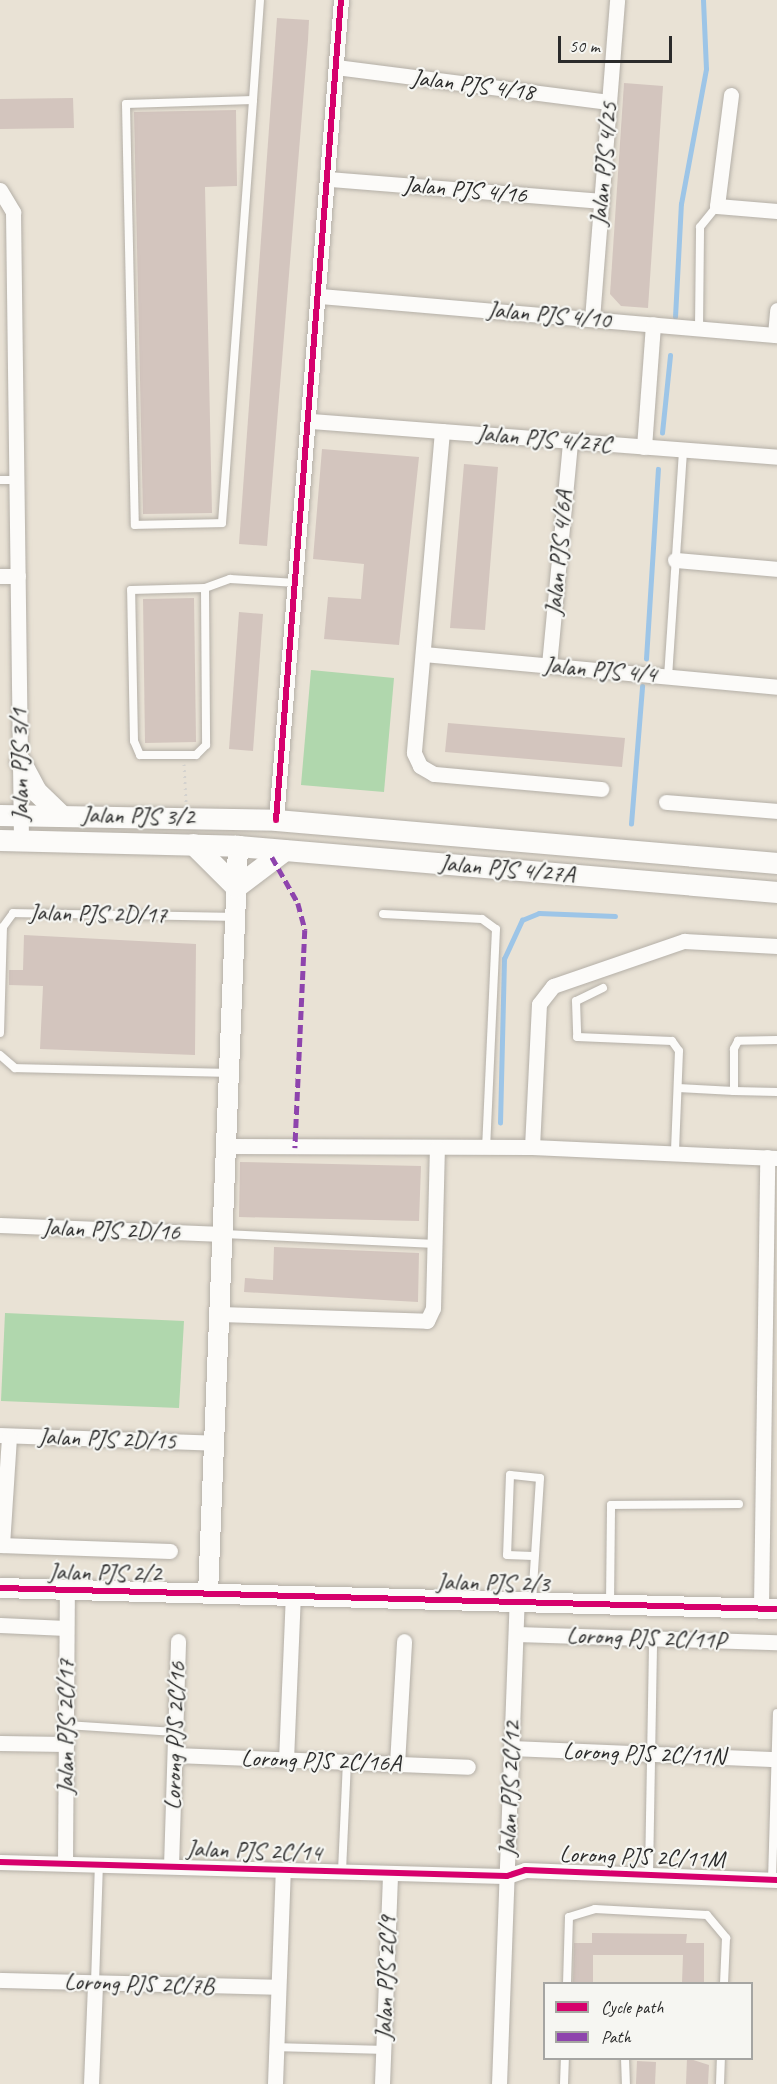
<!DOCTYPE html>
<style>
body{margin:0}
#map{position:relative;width:777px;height:2084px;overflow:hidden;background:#e9e2d5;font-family:Caveat,sans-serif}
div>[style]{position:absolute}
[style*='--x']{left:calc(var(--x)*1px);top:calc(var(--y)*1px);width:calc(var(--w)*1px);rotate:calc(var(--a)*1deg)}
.green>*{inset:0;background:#b0d7ad}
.stream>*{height:4.5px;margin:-2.25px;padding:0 2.25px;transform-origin:2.25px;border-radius:2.25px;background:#9dc5e7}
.building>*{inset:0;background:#d3c5be}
.path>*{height:3px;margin-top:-1.5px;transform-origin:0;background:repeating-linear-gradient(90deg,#d4d2ce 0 1.5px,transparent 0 6px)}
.roads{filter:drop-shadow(0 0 2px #b4afa7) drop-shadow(0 0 2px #b4afa7)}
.service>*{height:8px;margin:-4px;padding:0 4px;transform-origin:4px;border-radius:4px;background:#fcfbf9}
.minor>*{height:15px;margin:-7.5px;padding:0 7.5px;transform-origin:7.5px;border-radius:7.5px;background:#fcfbf9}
.tertiary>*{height:20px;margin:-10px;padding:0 10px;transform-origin:10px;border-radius:10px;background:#fcfbf9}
.secondary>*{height:21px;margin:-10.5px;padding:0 10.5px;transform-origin:10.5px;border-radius:10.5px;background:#fcfbf9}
.quiet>*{height:4.5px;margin-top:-2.25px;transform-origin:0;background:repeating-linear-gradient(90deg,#8e44ad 0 9px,transparent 0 13.5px)}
.cycleway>*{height:6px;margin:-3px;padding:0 3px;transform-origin:3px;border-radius:3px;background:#d6006c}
span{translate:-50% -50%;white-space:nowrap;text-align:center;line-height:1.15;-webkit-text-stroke:4.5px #f6f6f2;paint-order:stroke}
.street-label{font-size:24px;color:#2b2b2b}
.legend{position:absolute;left:543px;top:1982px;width:210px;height:78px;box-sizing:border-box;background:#f6f6f2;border:2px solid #a5a5a2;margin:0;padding:8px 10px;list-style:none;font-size:18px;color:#2b2b2b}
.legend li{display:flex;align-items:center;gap:12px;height:30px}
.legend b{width:30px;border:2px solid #a5a5a2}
.scale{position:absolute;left:558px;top:36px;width:114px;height:27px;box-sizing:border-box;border:3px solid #2b2b2b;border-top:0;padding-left:8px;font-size:18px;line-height:21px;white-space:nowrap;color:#2b2b2b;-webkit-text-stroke:4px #f6f6f2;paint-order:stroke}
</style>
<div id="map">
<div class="green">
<i style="clip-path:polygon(311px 670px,394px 678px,384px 792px,301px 785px)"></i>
<i style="clip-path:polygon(5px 1313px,184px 1321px,179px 1408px,1px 1401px)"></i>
</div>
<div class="stream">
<i style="--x:675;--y:317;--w:113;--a:-87"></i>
<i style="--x:681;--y:204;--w:137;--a:-79.5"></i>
<i style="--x:706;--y:69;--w:69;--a:-92.5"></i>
<i style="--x:662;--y:433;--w:78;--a:-84.1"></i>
<i style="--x:646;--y:659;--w:190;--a:-86.4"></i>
<i style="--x:631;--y:824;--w:138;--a:-85.4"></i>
<i style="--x:500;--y:1123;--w:164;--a:-88.6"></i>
<i style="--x:504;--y:959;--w:43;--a:-65.2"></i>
<i style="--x:522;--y:920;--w:18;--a:-22"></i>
<i style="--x:539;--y:913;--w:76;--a:2.3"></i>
</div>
<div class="building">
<i style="clip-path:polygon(277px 18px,309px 20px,308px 40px,267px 546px,239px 544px)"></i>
<i style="clip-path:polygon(624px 83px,663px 86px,648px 308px,621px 306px,610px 294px)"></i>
<i style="clip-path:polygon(73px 98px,74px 128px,0 129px,0 99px)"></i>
<i style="clip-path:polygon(236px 110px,237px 186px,205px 187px,212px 513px,143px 514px,134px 112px)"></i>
<i style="clip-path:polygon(322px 449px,419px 457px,399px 645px,324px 639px,328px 597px,361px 599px,364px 564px,313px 559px)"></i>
<i style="clip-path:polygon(464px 464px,498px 467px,485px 630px,450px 628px)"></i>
<i style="clip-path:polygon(194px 598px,196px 742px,145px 743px,143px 599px)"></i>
<i style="clip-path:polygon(239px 612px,263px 614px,253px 751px,229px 749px)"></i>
<i style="clip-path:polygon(448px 723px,625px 738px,622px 767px,445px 752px)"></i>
<i style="clip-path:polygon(24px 935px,196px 944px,195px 1055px,40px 1049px,43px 986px,9px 985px,9px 970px,23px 970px)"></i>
<i style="clip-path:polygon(240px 1162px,421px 1166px,419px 1221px,239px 1217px)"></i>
<i style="clip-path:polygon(274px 1247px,419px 1253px,418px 1302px,244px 1292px,245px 1278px,273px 1280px)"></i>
<i style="clip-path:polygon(592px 1933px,687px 1934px,686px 1943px,704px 1943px,704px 1983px,682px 1983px,683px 1955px,593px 1955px,593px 1983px,573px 1983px,574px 1943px,592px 1943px)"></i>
<i style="clip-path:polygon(687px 2058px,709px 2065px,708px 2084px,686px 2084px)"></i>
<i style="clip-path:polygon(637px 2061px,656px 2062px,655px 2084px,636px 2084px)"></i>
</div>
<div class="path">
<i style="--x:184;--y:764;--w:39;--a:87"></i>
</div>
<div class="roads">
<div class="service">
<i style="--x:253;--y:100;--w:127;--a:178.2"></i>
<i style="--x:126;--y:104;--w:421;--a:88.8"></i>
<i style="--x:135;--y:525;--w:87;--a:-1.3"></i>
<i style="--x:222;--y:523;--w:424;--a:-85.8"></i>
<i style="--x:253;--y:100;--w:100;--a:-86"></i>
<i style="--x:699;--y:328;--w:101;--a:-89.4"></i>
<i style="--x:700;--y:227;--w:27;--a:-51"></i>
<i style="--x:0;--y:480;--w:16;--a:0"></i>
<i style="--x:205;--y:588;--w:157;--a:89.6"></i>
<i style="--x:206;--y:745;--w:14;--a:135"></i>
<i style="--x:196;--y:755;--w:56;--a:180"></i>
<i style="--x:140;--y:755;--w:15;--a:-113"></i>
<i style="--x:134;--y:741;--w:151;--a:-91.1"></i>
<i style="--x:131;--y:590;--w:74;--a:-1.5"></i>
<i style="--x:205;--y:588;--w:27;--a:-20"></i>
<i style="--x:230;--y:579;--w:67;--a:3.4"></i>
<i style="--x:668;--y:677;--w:227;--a:-86.2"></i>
<i style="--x:383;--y:914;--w:99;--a:2.9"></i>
<i style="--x:482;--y:919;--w:17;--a:36"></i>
<i style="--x:496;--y:929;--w:217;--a:92.6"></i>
<i style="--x:603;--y:988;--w:30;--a:154"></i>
<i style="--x:576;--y:1001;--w:36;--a:88"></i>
<i style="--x:577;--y:1037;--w:95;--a:2.4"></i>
<i style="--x:672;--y:1041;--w:12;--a:55"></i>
<i style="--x:679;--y:1051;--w:100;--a:92.3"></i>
<i style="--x:0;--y:1033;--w:106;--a:-88.4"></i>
<i style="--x:3;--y:927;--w:17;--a:-54"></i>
<i style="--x:13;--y:913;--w:222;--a:1"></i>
<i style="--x:777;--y:1040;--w:39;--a:179"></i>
<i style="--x:738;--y:1041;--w:9;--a:117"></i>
<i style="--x:734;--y:1049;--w:42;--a:90"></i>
<i style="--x:734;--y:1091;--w:43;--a:1.3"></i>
<i style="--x:0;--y:1055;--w:20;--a:41"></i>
<i style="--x:15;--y:1068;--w:213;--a:1.3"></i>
<i style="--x:678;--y:1088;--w:56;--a:3.1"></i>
<i style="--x:224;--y:1234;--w:212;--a:2.7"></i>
<i style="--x:532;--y:1602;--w:124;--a:-86.3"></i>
<i style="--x:540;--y:1478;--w:30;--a:-174"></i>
<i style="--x:510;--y:1475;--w:80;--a:92.1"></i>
<i style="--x:507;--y:1555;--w:26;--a:2"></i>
<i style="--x:610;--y:1604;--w:99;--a:-89.4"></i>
<i style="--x:611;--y:1505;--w:128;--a:-0.4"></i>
<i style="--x:66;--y:1725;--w:109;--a:3.7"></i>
<i style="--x:342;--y:1871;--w:109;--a:-87.4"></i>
<i style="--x:649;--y:1875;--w:237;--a:-89"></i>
<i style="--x:772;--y:1880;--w:167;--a:-88.3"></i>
<i style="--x:95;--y:1983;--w:119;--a:-88.1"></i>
<i style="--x:567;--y:1984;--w:67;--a:-88.3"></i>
<i style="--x:569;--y:1917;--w:27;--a:-17"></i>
<i style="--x:595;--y:1909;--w:112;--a:3.1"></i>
<i style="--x:707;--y:1915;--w:30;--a:50"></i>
<i style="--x:726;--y:1938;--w:46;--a:92.5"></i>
<i style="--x:276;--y:2047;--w:107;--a:1.6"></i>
<i style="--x:625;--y:2058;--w:26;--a:88"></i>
<i style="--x:564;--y:2084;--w:26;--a:-88"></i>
<i style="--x:720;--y:2084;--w:26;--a:-88"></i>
</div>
<div class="minor">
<i style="--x:336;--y:67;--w:275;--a:7.3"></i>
<i style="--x:731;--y:95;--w:112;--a:97.2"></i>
<i style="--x:717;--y:206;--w:60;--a:4.8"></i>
<i style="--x:329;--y:179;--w:273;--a:4.6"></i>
<i style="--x:0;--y:190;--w:26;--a:59"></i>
<i style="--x:13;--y:212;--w:628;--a:89.27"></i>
<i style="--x:320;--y:296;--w:459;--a:4.9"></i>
<i style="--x:592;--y:319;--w:320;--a:-85.5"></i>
<i style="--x:775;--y:335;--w:25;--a:-85"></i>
<i style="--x:312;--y:421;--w:466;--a:4.4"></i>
<i style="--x:442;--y:431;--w:323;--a:95"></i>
<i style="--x:414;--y:753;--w:14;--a:65"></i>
<i style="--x:420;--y:766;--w:16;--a:30"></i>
<i style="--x:434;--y:774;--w:168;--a:5.1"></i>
<i style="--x:644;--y:447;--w:123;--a:-85.8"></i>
<i style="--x:675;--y:560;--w:102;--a:5"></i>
<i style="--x:0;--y:576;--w:18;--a:0"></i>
<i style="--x:423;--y:654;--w:356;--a:5.3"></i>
<i style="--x:549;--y:665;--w:224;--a:-84.6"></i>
<i style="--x:666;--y:802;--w:111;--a:4.6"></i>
<i style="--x:276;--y:820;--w:823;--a:-85.47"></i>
<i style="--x:226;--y:1146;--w:306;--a:0.2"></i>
<i style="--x:532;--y:1147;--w:245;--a:2.6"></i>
<i style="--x:532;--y:1147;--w:143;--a:-87.2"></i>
<i style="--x:539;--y:1004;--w:23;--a:-52"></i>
<i style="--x:553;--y:986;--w:139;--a:-19"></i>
<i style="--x:684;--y:941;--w:93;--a:3.1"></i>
<i style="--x:0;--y:1225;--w:223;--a:2.3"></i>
<i style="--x:220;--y:1314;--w:207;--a:1.9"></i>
<i style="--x:427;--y:1321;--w:14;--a:-65"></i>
<i style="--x:433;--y:1308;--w:160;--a:-88.6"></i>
<i style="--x:0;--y:1435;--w:214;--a:2.1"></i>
<i style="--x:0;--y:1545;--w:170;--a:2"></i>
<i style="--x:2;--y:1545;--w:109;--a:-86.3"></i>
<i style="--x:761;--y:1608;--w:451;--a:-89.2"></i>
<i style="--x:0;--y:1625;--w:66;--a:2.6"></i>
<i style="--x:516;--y:1634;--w:261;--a:1.8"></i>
<i style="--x:0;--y:1743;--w:66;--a:0.9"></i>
<i style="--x:511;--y:1748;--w:266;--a:2.4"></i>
<i style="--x:175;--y:1755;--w:293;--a:2.3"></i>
<i style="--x:286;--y:1760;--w:164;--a:-87.6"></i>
<i style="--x:397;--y:1764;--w:123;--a:-86.7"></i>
<i style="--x:0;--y:1862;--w:507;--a:1.58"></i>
<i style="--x:507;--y:1876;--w:19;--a:-18"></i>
<i style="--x:525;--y:1870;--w:252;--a:2.3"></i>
<i style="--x:65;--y:1863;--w:273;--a:-89.6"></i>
<i style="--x:171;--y:1866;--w:225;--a:-88.2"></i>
<i style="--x:0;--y:1980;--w:278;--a:1.4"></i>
<i style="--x:91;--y:2084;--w:101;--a:-87.7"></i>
<i style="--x:275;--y:2084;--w:214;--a:-87.9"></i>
<i style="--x:382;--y:2084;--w:211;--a:-87.8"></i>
<i style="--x:499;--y:2084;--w:483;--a:-87.9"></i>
</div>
<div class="tertiary">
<i style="--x:0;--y:1588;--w:777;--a:1.55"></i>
<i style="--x:208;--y:1594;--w:749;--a:-87.7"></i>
</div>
<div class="secondary">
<i style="--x:20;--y:761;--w:34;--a:62"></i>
<i style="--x:36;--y:791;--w:35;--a:44"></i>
<i style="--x:0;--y:815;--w:276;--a:1"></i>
<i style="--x:276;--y:820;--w:503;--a:4.91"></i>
<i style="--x:0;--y:840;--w:238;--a:1.4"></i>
<i style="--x:238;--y:846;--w:541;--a:4.88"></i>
<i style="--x:193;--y:844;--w:61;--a:45"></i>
<i style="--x:236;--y:887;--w:61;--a:-37.1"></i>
</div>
</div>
<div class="quiet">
<i style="--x:272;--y:857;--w:53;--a:60.5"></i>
<i style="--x:298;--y:903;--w:28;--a:75"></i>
<i style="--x:305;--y:930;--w:218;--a:92.6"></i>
</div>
<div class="cycleway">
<i style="--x:276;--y:820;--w:823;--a:-85.47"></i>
<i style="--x:0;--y:1588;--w:777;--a:1.55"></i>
<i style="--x:0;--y:1862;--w:507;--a:1.58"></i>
<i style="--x:507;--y:1876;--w:19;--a:-18"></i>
<i style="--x:525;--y:1870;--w:252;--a:2.3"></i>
</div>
<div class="street-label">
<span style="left:473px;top:85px;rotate:7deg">Jalan PJS 4/18</span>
<span style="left:604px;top:164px;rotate:-85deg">Jalan PJS 4/25</span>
<span style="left:465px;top:190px;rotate:5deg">Jalan PJS 4/16</span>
<span style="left:549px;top:315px;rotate:5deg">Jalan PJS 4/10</span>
<span style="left:544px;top:439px;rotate:5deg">Jalan PJS 4/27C</span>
<span style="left:559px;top:553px;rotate:-85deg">Jalan PJS 4/6A</span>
<span style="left:600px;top:670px;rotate:5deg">Jalan PJS 4/4</span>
<span style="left:20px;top:765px;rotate:-91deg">Jalan PJS 3/1</span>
<span style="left:138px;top:816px;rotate:1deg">Jalan PJS 3/2</span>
<span style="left:507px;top:869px;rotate:5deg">Jalan PJS 4/27A</span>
<span style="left:98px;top:914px;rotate:1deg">Jalan PJS 2D/17</span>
<span style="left:111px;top:1230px;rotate:2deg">Jalan PJS 2D/16</span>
<span style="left:107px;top:1439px;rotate:2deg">Jalan PJS 2D/15</span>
<span style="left:105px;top:1573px;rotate:1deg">Jalan PJS 2/2</span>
<span style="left:493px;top:1583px;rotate:1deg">Jalan PJS 2/3</span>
<span style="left:646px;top:1638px;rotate:2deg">Lorong PJS 2C/11P</span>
<span style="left:66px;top:1727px;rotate:-90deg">Jalan PJS 2C/17</span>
<span style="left:175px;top:1736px;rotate:-88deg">Lorong PJS 2C/16</span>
<span style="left:644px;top:1754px;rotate:2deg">Lorong PJS 2C/11N</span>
<span style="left:321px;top:1761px;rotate:2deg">Lorong PJS 2C/16A</span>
<span style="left:510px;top:1789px;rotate:-88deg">Jalan PJS 2C/12</span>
<span style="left:254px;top:1851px;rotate:2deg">Jalan PJS 2C/14</span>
<span style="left:642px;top:1857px;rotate:2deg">Lorong PJS 2C/11M</span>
<span style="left:386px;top:1978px;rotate:-88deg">Jalan PJS 2C/9</span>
<span style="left:139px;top:1984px;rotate:2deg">Lorong PJS 2C/7B</span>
</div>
<ul class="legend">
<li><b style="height:8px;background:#d6006c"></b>Cycle path</li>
<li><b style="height:8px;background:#8e44ad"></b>Path</li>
</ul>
<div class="scale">50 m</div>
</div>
